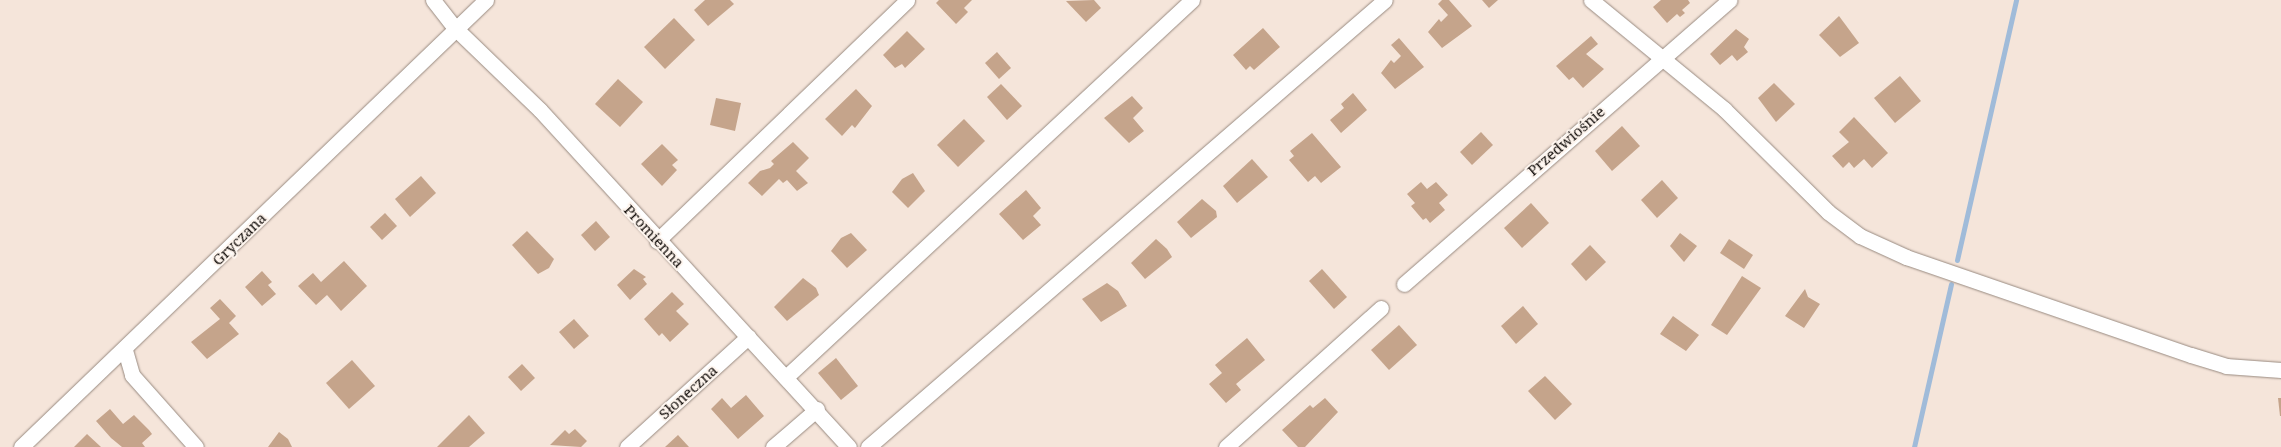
<!DOCTYPE html>
<meta charset="utf-8">
<style>
body{margin:0}
#map{position:relative;width:2281px;height:447px;overflow:hidden;background:#f5e5da;font-family:"Noto Serif",serif}
div>[style]{position:absolute}
[style*='--x']{left:calc(var(--x)*1px);top:calc(var(--y)*1px);width:calc(var(--w)*1px);rotate:calc(var(--a)*1deg)}
.stream>*{height:5px;margin:-2.5px;padding:0 2.5px;transform-origin:2.5px;border-radius:2.5px;background:#a0bbd9}
.building>*{inset:0;background:#c5a48b}
.roads{filter:drop-shadow(0 0 1px #988a80) drop-shadow(0 0 1px #988a80)}
.minor>*{height:15px;margin:-7.5px;padding:0 7.5px;transform-origin:7.5px;border-radius:7.5px;background:#fff}
span{translate:-50% -50%;white-space:nowrap;text-align:center;line-height:1.15;-webkit-text-stroke:4px #fdf4ed;paint-order:stroke}
.street-label{font-size:15px;color:#110c09}
</style>
<div id="map">
<div class="stream">
<i style="--x:1957;--y:260;--w:267;--a:-77.2"></i>
<i style="--x:1914;--y:447;--w:167;--a:-77.2"></i>
</div>
<div class="building">
<i style="clip-path:polygon(705px 0,730px 0,734px 4px,708px 26px,694px 10px)"></i>
<i style="clip-path:polygon(939px 0,972px 0,964px 8px,968px 12px,956px 24px,936px 3px)"></i>
<i style="clip-path:polygon(1094px 0,1101px 8px,1086px 22px,1066px 1px)"></i>
<i style="clip-path:polygon(1442px 0,1449px 0,1472px 26px,1442px 48px,1428px 32px,1439px 19px,1441px 22px,1448px 15px,1438px 4px)"></i>
<i style="clip-path:polygon(1482px 0,1498px 0,1489px 8px)"></i>
<i style="clip-path:polygon(1661px 0,1688px 0,1690px 3px,1682px 10px,1685px 13px,1680px 17px,1677px 14px,1667px 23px,1653px 7px)"></i>
<i style="clip-path:polygon(1839px 16px,1859px 43px,1840px 57px,1819px 35px)"></i>
<i style="clip-path:polygon(674px 18px,695px 40px,665px 69px,644px 47px)"></i>
<i style="clip-path:polygon(1263px 28px,1280px 47px,1254px 70px,1250px 66px,1246px 70px,1233px 55px)"></i>
<i style="clip-path:polygon(1736px 29px,1749px 39px,1744px 47px,1748px 52px,1737px 61px,1732px 55px,1720px 65px,1710px 54px)"></i>
<i style="clip-path:polygon(907px 31px,925px 49px,905px 68px,902px 64px,895px 68px,883px 55px)"></i>
<i style="clip-path:polygon(1591px 36px,1598px 44px,1586px 54px,1604px 69px,1583px 88px,1573px 77px,1569px 80px,1556px 66px)"></i>
<i style="clip-path:polygon(1399px 38px,1424px 67px,1395px 89px,1381px 73px,1391px 60px,1394px 63px,1401px 56px,1391px 45px)"></i>
<i style="clip-path:polygon(997px 52px,1011px 68px,999px 79px,985px 63px)"></i>
<i style="clip-path:polygon(1900px 76px,1921px 101px,1895px 123px,1874px 98px)"></i>
<i style="clip-path:polygon(618px 79px,643px 102px,620px 127px,595px 104px)"></i>
<i style="clip-path:polygon(1774px 83px,1795px 104px,1776px 122px,1758px 98px)"></i>
<i style="clip-path:polygon(1001px 84px,1022px 106px,1007px 120px,987px 97px)"></i>
<i style="clip-path:polygon(856px 89px,872px 106px,855px 128px,852px 125px,842px 136px,825px 119px)"></i>
<i style="clip-path:polygon(1353px 93px,1367px 110px,1341px 133px,1330px 120px,1344px 108px,1341px 104px)"></i>
<i style="clip-path:polygon(1132px 96px,1143px 108px,1133px 118px,1144px 131px,1129px 143px,1104px 118px)"></i>
<i style="clip-path:polygon(716px 98px,741px 103px,735px 131px,710px 125px)"></i>
<i style="clip-path:polygon(1854px 117px,1888px 153px,1872px 168px,1864px 159px,1854px 168px,1849px 162px,1843px 168px,1832px 156px,1849px 142px,1839px 132px)"></i>
<i style="clip-path:polygon(964px 119px,985px 141px,958px 167px,937px 145px)"></i>
<i style="clip-path:polygon(1622px 126px,1640px 146px,1612px 171px,1595px 151px)"></i>
<i style="clip-path:polygon(1481px 132px,1493px 145px,1472px 165px,1460px 152px)"></i>
<i style="clip-path:polygon(1312px 133px,1341px 167px,1321px 183px,1315px 176px,1308px 182px,1289px 160px,1294px 156px,1290px 151px)"></i>
<i style="clip-path:polygon(793px 142px,809px 158px,796px 171px,808px 183px,797px 191px,787px 180px,783px 183px,779px 179px,762px 196px,748px 183px,760px 171px,770px 168px,774px 164px,771px 161px)"></i>
<i style="clip-path:polygon(662px 144px,678px 160px,672px 165px,677px 170px,662px 186px,641px 164px)"></i>
<i style="clip-path:polygon(1252px 159px,1268px 177px,1237px 203px,1223px 186px)"></i>
<i style="clip-path:polygon(913px 173px,925px 191px,908px 208px,892px 192px,902px 179px)"></i>
<i style="clip-path:polygon(421px 176px,436px 193px,410px 217px,395px 199px)"></i>
<i style="clip-path:polygon(1662px 180px,1678px 198px,1657px 218px,1641px 200px)"></i>
<i style="clip-path:polygon(1421px 182px,1427px 189px,1436px 182px,1448px 195px,1439px 203px,1445px 210px,1430px 223px,1426px 218px,1423px 220px,1411px 206px,1415px 203px,1407px 194px)"></i>
<i style="clip-path:polygon(1026px 190px,1041px 208px,1033px 216px,1041px 225px,1023px 240px,999px 214px)"></i>
<i style="clip-path:polygon(1202px 199px,1216px 211px,1217px 217px,1191px 238px,1177px 222px)"></i>
<i style="clip-path:polygon(1531px 203px,1549px 223px,1522px 248px,1504px 228px)"></i>
<i style="clip-path:polygon(385px 213px,397px 226px,382px 240px,370px 227px)"></i>
<i style="clip-path:polygon(596px 221px,610px 237px,595px 251px,581px 235px)"></i>
<i style="clip-path:polygon(527px 231px,554px 259px,549px 268px,538px 274px,512px 245px)"></i>
<i style="clip-path:polygon(851px 233px,867px 250px,847px 268px,831px 251px,841px 238px)"></i>
<i style="clip-path:polygon(1680px 233px,1697px 246px,1684px 262px,1670px 246px)"></i>
<i style="clip-path:polygon(1156px 239px,1167px 249px,1172px 257px,1145px 279px,1131px 263px)"></i>
<i style="clip-path:polygon(1729px 239px,1753px 255px,1744px 269px,1720px 253px)"></i>
<i style="clip-path:polygon(1590px 245px,1606px 262px,1586px 281px,1571px 264px)"></i>
<i style="clip-path:polygon(344px 261px,367px 286px,341px 311px,327px 295px,316px 305px,298px 286px,313px 273px,321px 282px)"></i>
<i style="clip-path:polygon(634px 269px,646px 277px,643px 279px,647px 284px,630px 300px,617px 285px)"></i>
<i style="clip-path:polygon(1322px 269px,1347px 297px,1334px 309px,1309px 281px)"></i>
<i style="clip-path:polygon(262px 271px,272px 282px,268px 285px,276px 294px,262px 306px,245px 287px)"></i>
<i style="clip-path:polygon(1742px 276px,1761px 288px,1727px 335px,1711px 325px)"></i>
<i style="clip-path:polygon(803px 278px,816px 288px,819px 295px,787px 321px,774px 307px)"></i>
<i style="clip-path:polygon(1107px 283px,1118px 291px,1127px 306px,1101px 322px,1082px 299px)"></i>
<i style="clip-path:polygon(1805px 289px,1808px 297px,1820px 304px,1804px 328px,1785px 316px)"></i>
<i style="clip-path:polygon(672px 292px,684px 304px,676px 311px,689px 324px,670px 342px,662px 333px,659px 336px,644px 319px)"></i>
<i style="clip-path:polygon(220px 299px,236px 316px,229px 323px,239px 334px,207px 359px,191px 342px,220px 319px,210px 308px)"></i>
<i style="clip-path:polygon(1523px 306px,1538px 324px,1516px 344px,1501px 326px)"></i>
<i style="clip-path:polygon(1673px 316px,1699px 335px,1686px 351px,1660px 334px)"></i>
<i style="clip-path:polygon(574px 319px,589px 336px,574px 349px,559px 332px)"></i>
<i style="clip-path:polygon(1399px 325px,1417px 345px,1389px 370px,1371px 350px)"></i>
<i style="clip-path:polygon(1247px 338px,1265px 360px,1236px 384px,1241px 390px,1226px 403px,1209px 384px,1222px 373px,1215px 365px)"></i>
<i style="clip-path:polygon(836px 358px,858px 386px,841px 400px,818px 373px)"></i>
<i style="clip-path:polygon(352px 360px,375px 386px,349px 409px,326px 383px)"></i>
<i style="clip-path:polygon(522px 364px,535px 378px,521px 391px,508px 377px)"></i>
<i style="clip-path:polygon(1545px 376px,1572px 404px,1555px 420px,1528px 391px)"></i>
<i style="clip-path:polygon(746px 395px,764px 416px,738px 439px,711px 409px,722px 398px,731px 408px)"></i>
<i style="clip-path:polygon(1325px 398px,1338px 412px,1305px 447px,1298px 447px,1282px 430px,1310px 405px,1313px 408px)"></i>
<i style="clip-path:polygon(2278px 398px,2281px 398px,2281px 416px,2280px 416px)"></i>
<i style="clip-path:polygon(110px 409px,123px 424px,134px 415px,149px 430px,152px 434px,142px 443px,145px 447px,122px 447px,111px 438px,96px 421px)"></i>
<i style="clip-path:polygon(469px 415px,485px 433px,469px 447px,437px 447px)"></i>
<i style="clip-path:polygon(575px 429px,587px 441px,581px 447px,550px 445px,565px 430px,569px 434px)"></i>
<i style="clip-path:polygon(279px 432px,288px 439px,292px 447px,268px 447px)"></i>
<i style="clip-path:polygon(87px 434px,101px 447px,74px 447px)"></i>
<i style="clip-path:polygon(678px 435px,689px 447px,665px 447px)"></i>
</div>
<div class="roads">
<div class="minor">
<i style="--x:433;--y:0;--w:36;--a:52"></i>
<i style="--x:455;--y:28;--w:118;--a:44"></i>
<i style="--x:540;--y:110;--w:457;--a:47.5"></i>
<i style="--x:1591;--y:0;--w:172;--a:39.3"></i>
<i style="--x:1724;--y:109;--w:146;--a:44.7"></i>
<i style="--x:1828;--y:212;--w:40;--a:37"></i>
<i style="--x:1860;--y:236;--w:51;--a:24.5"></i>
<i style="--x:1906;--y:257;--w:301;--a:19"></i>
<i style="--x:2191;--y:355;--w:37;--a:17"></i>
<i style="--x:2226;--y:366;--w:55;--a:4.2"></i>
<i style="--x:657;--y:241;--w:347;--a:-43.9"></i>
<i style="--x:1404;--y:284;--w:432;--a:-41.1"></i>
<i style="--x:125;--y:350;--w:26;--a:74"></i>
<i style="--x:132;--y:375;--w:96;--a:48.4"></i>
<i style="--x:786;--y:377;--w:554;--a:-42.88"></i>
<i style="--x:21;--y:447;--w:645;--a:-43.87"></i>
<i style="--x:627;--y:447;--w:164;--a:-42.3"></i>
<i style="--x:773;--y:447;--w:58;--a:-40.8"></i>
<i style="--x:868;--y:447;--w:683;--a:-40.85"></i>
<i style="--x:1226;--y:447;--w:208;--a:-41.9"></i>
</div>
</div>
<div class="street-label">
<span style="left:1566px;top:141px;rotate:-41deg">Przedwiośnie</span>
<span style="left:654px;top:236px;rotate:47deg">Promienna</span>
<span style="left:239px;top:239px;rotate:-44deg">Gryczana</span>
<span style="left:688px;top:392px;rotate:-42deg">Słoneczna</span>
</div>
</div>
